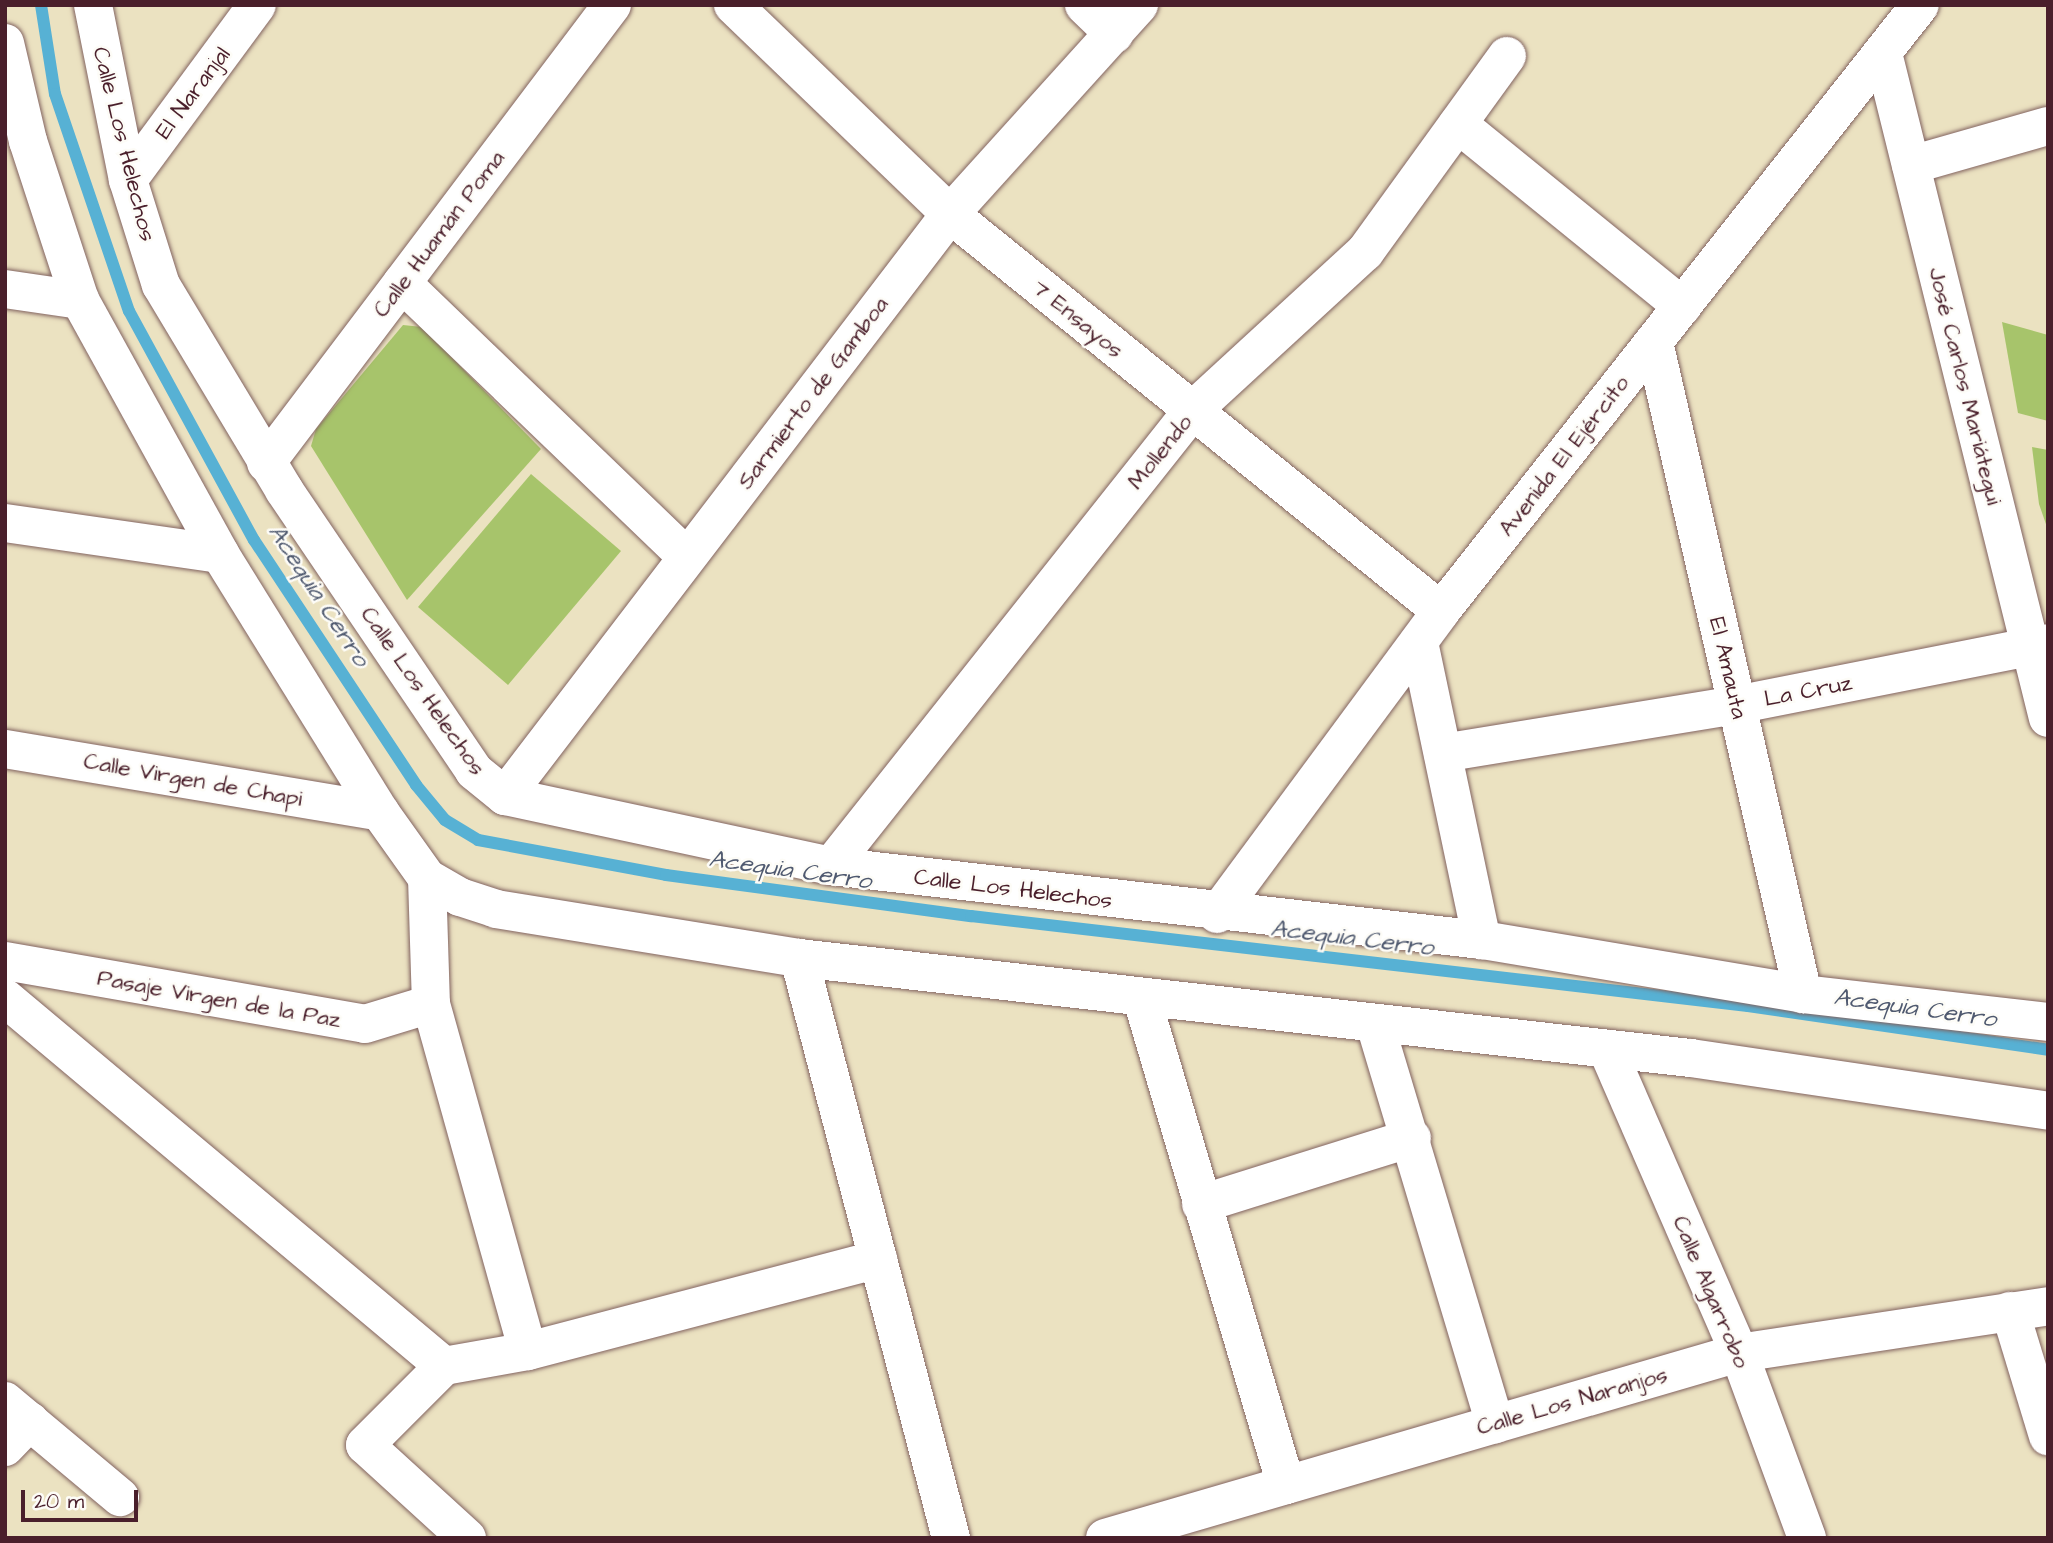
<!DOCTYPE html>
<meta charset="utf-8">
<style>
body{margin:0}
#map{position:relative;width:2053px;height:1543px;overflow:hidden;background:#ebe2c1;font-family:"Architects Daughter",sans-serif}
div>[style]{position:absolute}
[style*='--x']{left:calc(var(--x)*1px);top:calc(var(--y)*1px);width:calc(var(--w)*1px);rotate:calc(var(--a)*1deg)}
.green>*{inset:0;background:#a7c46b}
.stream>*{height:12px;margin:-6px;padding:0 6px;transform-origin:6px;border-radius:6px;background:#57b1d4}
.roads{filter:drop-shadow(0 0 2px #826360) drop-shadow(0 0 2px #826360)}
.street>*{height:38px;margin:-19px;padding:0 19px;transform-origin:19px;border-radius:19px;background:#fff}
span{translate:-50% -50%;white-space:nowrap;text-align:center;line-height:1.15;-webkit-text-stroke:5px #fdfcf7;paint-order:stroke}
.street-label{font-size:23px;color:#4a1f2b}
.water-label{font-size:24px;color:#4f596f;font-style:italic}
.frame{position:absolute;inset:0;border:7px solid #4a1f2b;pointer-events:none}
.scale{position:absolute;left:21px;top:1490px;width:117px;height:32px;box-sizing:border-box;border:4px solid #4a1f2b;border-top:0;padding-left:9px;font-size:21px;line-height:24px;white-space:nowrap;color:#4a1f2b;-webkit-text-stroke:5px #fdfcf7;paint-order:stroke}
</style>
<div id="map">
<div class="green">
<i style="clip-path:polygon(2002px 322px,2048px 335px,2048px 421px,2018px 413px)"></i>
<i style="clip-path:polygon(403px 325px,422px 327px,541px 449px,407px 600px,311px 446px,316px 429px)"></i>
<i style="clip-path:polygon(2032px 447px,2048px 450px,2048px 530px,2039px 504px)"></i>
<i style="clip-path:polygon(531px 474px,621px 551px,508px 685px,418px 607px)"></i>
</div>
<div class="stream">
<i style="--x:41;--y:5;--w:90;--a:81.1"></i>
<i style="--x:55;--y:94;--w:229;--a:71.2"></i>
<i style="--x:129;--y:311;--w:261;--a:61.4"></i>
<i style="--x:254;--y:540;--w:294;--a:56.5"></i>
<i style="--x:416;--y:785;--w:45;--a:50.4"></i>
<i style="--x:445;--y:820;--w:39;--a:31"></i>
<i style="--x:478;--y:840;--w:191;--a:10.5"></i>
<i style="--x:666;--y:875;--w:308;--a:7.7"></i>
<i style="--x:971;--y:916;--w:782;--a:6.61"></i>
<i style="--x:1748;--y:1006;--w:303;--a:8.3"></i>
</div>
<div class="roads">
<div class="street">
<i style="--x:93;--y:5;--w:178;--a:78.7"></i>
<i style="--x:128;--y:180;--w:110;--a:72.6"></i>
<i style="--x:161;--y:285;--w:239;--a:59"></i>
<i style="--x:284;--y:490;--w:339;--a:55.9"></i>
<i style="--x:474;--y:771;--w:40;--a:39"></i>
<i style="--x:505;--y:796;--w:333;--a:12.1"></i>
<i style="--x:831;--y:866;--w:655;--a:6.49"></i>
<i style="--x:1482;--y:940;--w:326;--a:9.5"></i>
<i style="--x:1803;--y:994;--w:247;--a:6.5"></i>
<i style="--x:733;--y:5;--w:301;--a:43.9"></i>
<i style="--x:950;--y:214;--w:631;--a:38.96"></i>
<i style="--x:1084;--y:5;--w:42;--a:44"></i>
<i style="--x:5;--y:43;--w:101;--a:76.8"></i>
<i style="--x:28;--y:141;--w:167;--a:71.9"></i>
<i style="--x:80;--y:300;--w:290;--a:61.1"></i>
<i style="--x:220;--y:554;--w:304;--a:58.2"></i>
<i style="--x:380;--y:812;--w:81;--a:54.5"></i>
<i style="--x:427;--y:878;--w:38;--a:30"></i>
<i style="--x:460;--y:897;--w:38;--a:18"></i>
<i style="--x:496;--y:909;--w:307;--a:9.2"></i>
<i style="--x:799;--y:958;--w:898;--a:6.4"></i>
<i style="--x:1691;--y:1058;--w:361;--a:8.4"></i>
<i style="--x:1883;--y:53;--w:685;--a:76.07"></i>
<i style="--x:1458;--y:124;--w:289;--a:39.1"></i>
<i style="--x:1911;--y:165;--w:142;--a:-15.9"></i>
<i style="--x:128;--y:180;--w:217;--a:-53.6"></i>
<i style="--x:402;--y:283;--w:395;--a:43.9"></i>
<i style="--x:5;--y:289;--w:76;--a:8.3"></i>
<i style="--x:1654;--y:342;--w:669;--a:77.13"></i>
<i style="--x:266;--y:463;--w:574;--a:-52.93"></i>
<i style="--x:5;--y:523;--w:217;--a:8.2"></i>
<i style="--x:1419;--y:642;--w:305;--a:78.1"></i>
<i style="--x:5;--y:749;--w:380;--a:9.5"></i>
<i style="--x:1443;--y:753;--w:297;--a:-9.3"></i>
<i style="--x:1736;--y:705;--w:318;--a:-11.2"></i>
<i style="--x:505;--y:796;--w:733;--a:-52.6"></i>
<i style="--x:950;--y:214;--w:282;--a:-47.9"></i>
<i style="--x:831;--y:866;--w:581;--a:-51.57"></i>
<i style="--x:1192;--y:411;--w:235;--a:-42.6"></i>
<i style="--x:1365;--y:252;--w:242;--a:-54.1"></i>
<i style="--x:427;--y:878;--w:126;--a:88.2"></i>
<i style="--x:431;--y:1004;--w:360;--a:74.4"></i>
<i style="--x:1217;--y:914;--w:377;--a:-53.5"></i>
<i style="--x:1441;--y:611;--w:772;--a:-51.68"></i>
<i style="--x:799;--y:958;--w:600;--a:75.31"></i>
<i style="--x:5;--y:961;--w:365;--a:9.9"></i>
<i style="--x:365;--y:1024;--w:69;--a:-16.9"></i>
<i style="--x:5;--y:998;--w:573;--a:39.97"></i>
<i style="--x:1142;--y:999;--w:507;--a:73.5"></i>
<i style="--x:1375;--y:1024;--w:418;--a:73.3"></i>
<i style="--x:1607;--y:1049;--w:331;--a:66.5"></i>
<i style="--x:1739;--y:1353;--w:197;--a:69.8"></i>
<i style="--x:1201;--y:1204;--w:221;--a:-17.4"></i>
<i style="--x:2010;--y:1311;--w:131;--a:73.1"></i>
<i style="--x:5;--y:1401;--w:150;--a:39.9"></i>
<i style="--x:5;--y:1447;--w:36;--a:-46"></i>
<i style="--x:467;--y:1538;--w:138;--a:-137.6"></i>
<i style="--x:365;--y:1445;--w:112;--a:-45"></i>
<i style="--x:444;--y:1366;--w:85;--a:-10.1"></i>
<i style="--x:528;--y:1351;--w:362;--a:-14.7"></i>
<i style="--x:1105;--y:1538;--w:660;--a:-16.27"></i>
<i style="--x:1739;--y:1353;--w:313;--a:-8.6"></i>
</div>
</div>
<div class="street-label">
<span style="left:193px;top:93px;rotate:-53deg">El Naranjal</span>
<span style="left:124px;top:144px;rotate:76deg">Calle Los Helechos</span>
<span style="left:439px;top:234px;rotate:-53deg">Calle Huamán Poma</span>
<span style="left:1078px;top:319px;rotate:39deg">7 Ensayos</span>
<span style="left:1965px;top:386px;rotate:76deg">José Carlos Mariátegui</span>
<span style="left:813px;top:393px;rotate:-53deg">Sarmierto de Gamboa</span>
<span style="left:1160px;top:452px;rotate:-51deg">Mollendo</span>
<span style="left:1564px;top:456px;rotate:-52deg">Avenida El Ejército</span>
<span style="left:1728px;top:668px;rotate:77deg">El Amauta</span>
<span style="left:423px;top:691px;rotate:55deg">Calle Los Helechos</span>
<span style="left:1808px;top:691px;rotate:-11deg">La Cruz</span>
<span style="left:193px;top:780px;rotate:10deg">Calle Virgen de Chapi</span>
<span style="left:1013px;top:889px;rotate:7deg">Calle Los Helechos</span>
<span style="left:219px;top:999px;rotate:10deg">Pasaje Virgen de la Paz</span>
<span style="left:1711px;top:1292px;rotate:67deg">Calle Algarrobo</span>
<span style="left:1572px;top:1401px;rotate:-16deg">Calle Los Naranjos</span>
</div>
<div class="water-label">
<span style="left:318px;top:596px;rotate:57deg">Acequia Cerro</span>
<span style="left:790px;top:871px;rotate:8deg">Acequia Cerro</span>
<span style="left:1352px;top:939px;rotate:7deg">Acequia Cerro</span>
<span style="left:1915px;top:1009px;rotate:8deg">Acequia Cerro</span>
</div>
<div class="frame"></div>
<div class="scale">20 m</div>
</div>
